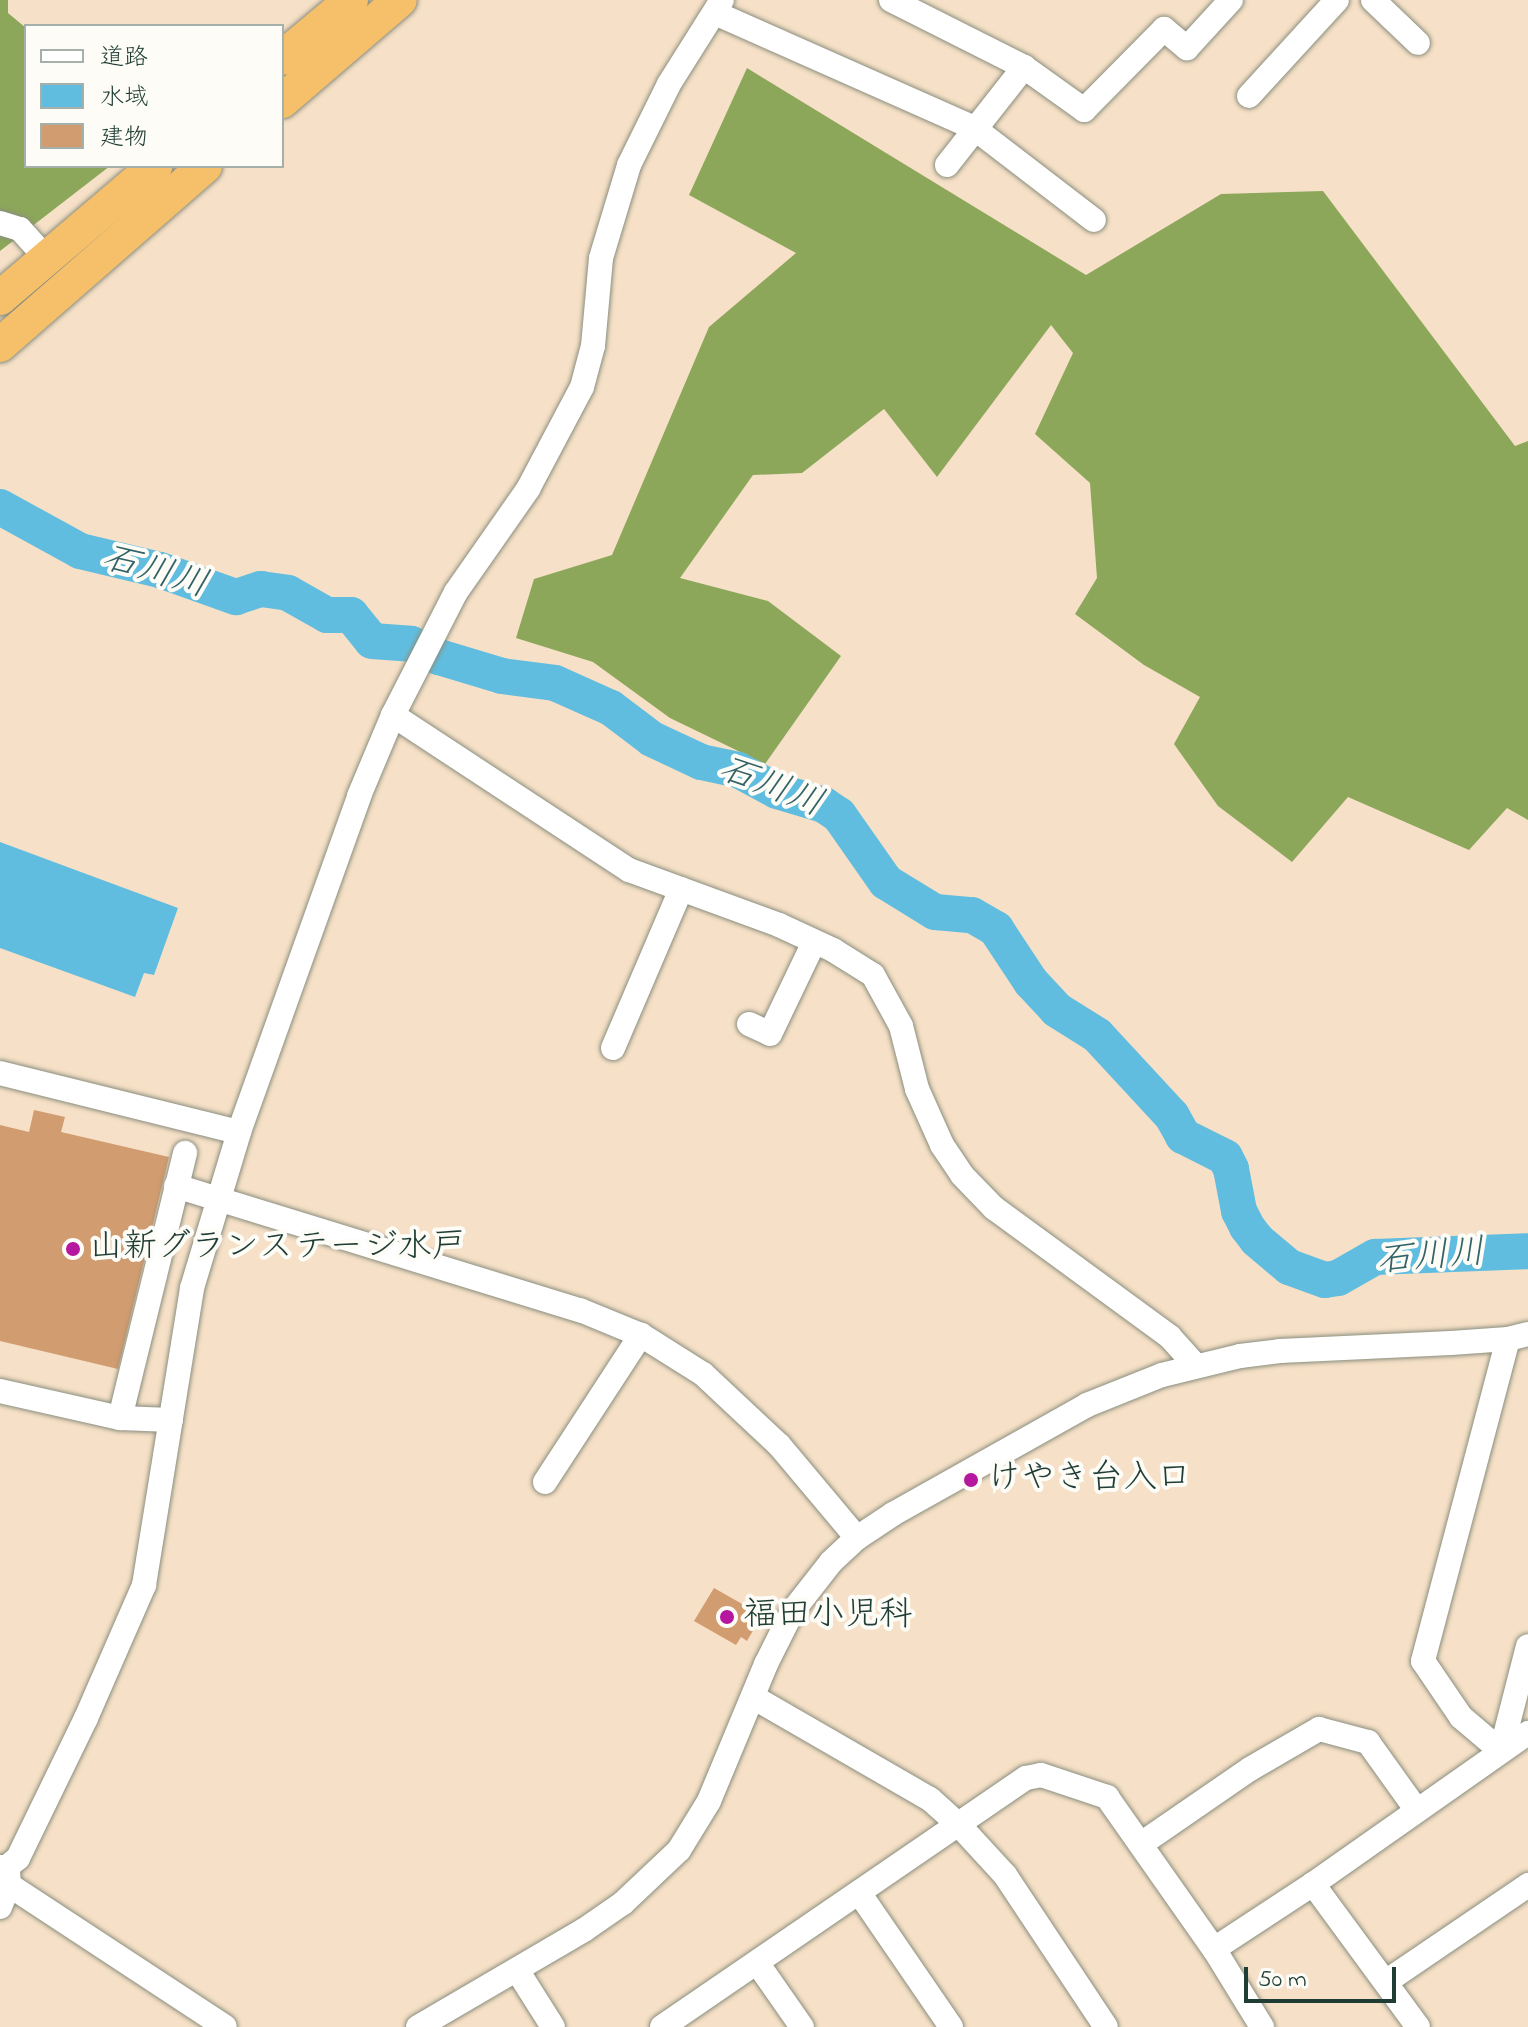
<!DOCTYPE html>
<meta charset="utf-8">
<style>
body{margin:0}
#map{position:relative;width:1528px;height:2027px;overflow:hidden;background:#f6e0c7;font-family:"Indie Flower","Klee One",sans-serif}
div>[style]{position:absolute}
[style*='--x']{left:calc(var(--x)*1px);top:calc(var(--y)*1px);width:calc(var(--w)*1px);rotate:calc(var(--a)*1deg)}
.forest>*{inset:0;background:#8ca75a}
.water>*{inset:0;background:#61bddf}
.river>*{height:36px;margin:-18px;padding:0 18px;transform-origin:18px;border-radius:18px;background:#61bddf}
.building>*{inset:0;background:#d19c70}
.roads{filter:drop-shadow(0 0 2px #8a8e7e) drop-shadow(0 0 2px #8a8e7e)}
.minor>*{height:24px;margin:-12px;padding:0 12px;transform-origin:12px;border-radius:12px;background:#fff}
.highway>*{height:34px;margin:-17px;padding:0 17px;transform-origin:17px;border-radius:17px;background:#f6c06b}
.dots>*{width:22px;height:22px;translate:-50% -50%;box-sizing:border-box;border:4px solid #fdfcf7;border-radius:50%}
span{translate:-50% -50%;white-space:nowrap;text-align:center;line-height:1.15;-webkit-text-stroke:8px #fdfcf7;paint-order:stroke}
.poi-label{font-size:34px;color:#1f3d34}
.left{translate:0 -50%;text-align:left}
.water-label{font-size:36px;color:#336367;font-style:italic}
.legend{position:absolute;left:24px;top:24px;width:260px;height:144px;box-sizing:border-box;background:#fdfcf7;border:2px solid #a4b0a9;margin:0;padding:10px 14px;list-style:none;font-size:24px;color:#1f3d34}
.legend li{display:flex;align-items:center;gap:16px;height:40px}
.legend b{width:40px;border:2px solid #a4b0a9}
.scale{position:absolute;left:1244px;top:1967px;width:152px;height:36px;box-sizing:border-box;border:4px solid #1f3d34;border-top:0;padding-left:10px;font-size:24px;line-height:28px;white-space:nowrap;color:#1f3d34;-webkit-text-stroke:6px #fdfcf7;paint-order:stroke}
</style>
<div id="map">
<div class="forest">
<i style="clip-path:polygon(0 0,8px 0,8px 13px,26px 28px,26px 166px,110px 166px,0 251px)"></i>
<i style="clip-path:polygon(747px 68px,1086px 275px,1221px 194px,1323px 191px,1515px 446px,1528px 441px,1528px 820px,1507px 808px,1469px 850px,1348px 797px,1292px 862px,1218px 806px,1174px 744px,1200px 697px,1144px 665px,1075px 614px,1097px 578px,1090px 483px,1035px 434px,1073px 353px,1051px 325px,937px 477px,884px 409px,802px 473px,753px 475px,680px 578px,768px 601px,841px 656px,765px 764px,670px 718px,593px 662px,516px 638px,534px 579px,612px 555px,709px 327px,796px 253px,689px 195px)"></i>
</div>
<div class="water">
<i style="clip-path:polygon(0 842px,178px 908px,154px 975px,144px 973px,135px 997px,0 948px)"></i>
</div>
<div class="river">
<i style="--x:0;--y:507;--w:91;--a:28.8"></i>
<i style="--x:80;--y:551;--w:82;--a:13.4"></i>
<i style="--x:160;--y:570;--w:81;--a:19.6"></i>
<i style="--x:236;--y:597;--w:26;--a:-18"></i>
<i style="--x:261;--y:589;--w:27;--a:8"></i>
<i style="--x:288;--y:593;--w:45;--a:29.4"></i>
<i style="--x:327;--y:615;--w:24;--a:0"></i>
<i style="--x:351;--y:615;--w:33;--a:51"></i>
<i style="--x:372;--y:641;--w:39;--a:4"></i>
<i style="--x:411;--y:644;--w:31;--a:25"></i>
<i style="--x:439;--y:657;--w:66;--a:16.8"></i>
<i style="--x:502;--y:676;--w:53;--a:7.5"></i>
<i style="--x:555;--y:683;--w:61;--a:24.1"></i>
<i style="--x:611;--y:708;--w:51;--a:37.1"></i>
<i style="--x:652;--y:739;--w:54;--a:25.1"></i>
<i style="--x:701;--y:762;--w:38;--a:12"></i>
<i style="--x:738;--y:770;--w:44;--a:28.3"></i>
<i style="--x:777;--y:791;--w:49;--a:16.6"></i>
<i style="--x:824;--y:805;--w:18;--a:34"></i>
<i style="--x:839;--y:815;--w:82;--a:55"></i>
<i style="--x:886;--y:882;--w:57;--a:31.5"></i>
<i style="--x:935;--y:912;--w:37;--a:5"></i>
<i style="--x:972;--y:915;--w:28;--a:30"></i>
<i style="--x:996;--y:929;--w:64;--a:56.6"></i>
<i style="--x:1031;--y:982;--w:38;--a:47"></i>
<i style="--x:1057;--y:1010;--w:47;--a:32"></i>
<i style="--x:1097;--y:1035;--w:110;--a:47.2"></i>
<i style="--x:1172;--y:1116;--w:23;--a:61"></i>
<i style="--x:1183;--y:1136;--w:47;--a:26.6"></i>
<i style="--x:1225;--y:1157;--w:13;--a:63"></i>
<i style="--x:1231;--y:1169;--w:43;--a:79.2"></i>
<i style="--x:1239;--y:1211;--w:18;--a:63"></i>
<i style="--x:1247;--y:1227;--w:16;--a:52"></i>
<i style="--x:1257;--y:1240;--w:42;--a:40.2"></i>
<i style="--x:1289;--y:1267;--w:38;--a:20"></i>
<i style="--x:1325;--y:1280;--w:13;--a:-9"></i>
<i style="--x:1338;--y:1278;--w:43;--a:-29.6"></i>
<i style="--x:1375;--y:1257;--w:153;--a:-2.2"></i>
</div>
<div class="building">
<i style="clip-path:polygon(34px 1110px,65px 1117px,61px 1132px,169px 1157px,118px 1369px,0 1341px,0 1125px,29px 1132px)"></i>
<i style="clip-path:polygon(714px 1588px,758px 1613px,754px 1620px,758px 1622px,747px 1641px,741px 1637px,736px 1645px,694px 1621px)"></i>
</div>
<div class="roads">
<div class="minor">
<i style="--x:891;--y:0;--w:149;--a:26.7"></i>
<i style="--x:1373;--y:0;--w:62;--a:43.7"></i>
<i style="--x:715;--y:13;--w:283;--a:23.9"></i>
<i style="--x:974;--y:128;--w:151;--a:37.5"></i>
<i style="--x:1249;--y:96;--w:130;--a:-47.5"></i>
<i style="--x:947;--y:165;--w:125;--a:-51.8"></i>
<i style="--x:1024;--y:67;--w:74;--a:35.6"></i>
<i style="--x:1084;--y:110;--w:114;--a:-45.4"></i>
<i style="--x:1164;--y:29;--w:30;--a:40"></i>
<i style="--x:1187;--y:48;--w:65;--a:-47.5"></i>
<i style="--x:0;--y:223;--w:21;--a:17"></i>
<i style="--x:20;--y:229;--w:40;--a:48"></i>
<i style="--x:393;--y:715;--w:282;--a:33.3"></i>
<i style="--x:629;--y:870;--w:160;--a:20.1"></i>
<i style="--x:779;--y:925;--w:60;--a:24.8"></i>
<i style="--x:833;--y:950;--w:47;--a:32"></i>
<i style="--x:873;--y:975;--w:58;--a:61.2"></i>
<i style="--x:901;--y:1026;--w:65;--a:75.7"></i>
<i style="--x:917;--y:1089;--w:61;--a:65.9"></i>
<i style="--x:942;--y:1145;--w:36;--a:56"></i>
<i style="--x:962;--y:1175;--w:46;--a:45.9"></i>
<i style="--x:994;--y:1208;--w:218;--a:36.2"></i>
<i style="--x:1170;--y:1337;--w:39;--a:48"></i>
<i style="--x:749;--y:1024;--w:23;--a:25"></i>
<i style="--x:770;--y:1034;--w:102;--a:-64.4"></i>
<i style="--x:613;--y:1048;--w:173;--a:-66.8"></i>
<i style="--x:0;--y:1073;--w:246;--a:13.9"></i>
<i style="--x:176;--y:1186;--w:423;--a:17.1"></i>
<i style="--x:580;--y:1310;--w:66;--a:22.3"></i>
<i style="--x:641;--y:1335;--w:73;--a:32.2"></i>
<i style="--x:703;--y:1374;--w:104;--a:43.1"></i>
<i style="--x:779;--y:1445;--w:121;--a:50"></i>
<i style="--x:1508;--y:1339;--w:333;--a:104.8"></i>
<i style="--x:1423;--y:1661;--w:68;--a:55.8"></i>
<i style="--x:1461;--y:1717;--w:52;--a:40.4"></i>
<i style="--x:1501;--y:1751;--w:108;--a:-75.6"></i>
<i style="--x:0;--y:1391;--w:123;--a:12.7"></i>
<i style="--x:120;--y:1418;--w:51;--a:2.2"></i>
<i style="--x:120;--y:1418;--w:273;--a:-76.2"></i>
<i style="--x:545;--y:1482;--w:176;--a:-56.9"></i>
<i style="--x:753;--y:1697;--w:204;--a:30"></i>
<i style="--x:930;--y:1799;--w:39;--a:42"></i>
<i style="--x:959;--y:1825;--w:68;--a:47.4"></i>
<i style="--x:1005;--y:1875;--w:182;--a:56.4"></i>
<i style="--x:1141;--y:1844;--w:132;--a:-34.5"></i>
<i style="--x:1250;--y:1769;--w:80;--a:-30.1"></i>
<i style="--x:1319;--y:1729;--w:51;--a:14.9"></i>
<i style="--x:1368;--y:1742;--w:82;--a:54.4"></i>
<i style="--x:0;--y:1867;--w:7;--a:0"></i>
<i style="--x:7;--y:1867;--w:14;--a:-39"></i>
<i style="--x:18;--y:1858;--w:156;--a:-64.1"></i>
<i style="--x:86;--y:1718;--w:145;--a:-66.4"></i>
<i style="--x:144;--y:1585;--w:301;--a:-80.8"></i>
<i style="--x:192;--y:1288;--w:163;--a:-73.2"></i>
<i style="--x:239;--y:1132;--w:357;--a:-70.3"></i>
<i style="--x:359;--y:796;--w:88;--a:-67.2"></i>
<i style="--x:393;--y:715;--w:138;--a:-62.9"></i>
<i style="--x:456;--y:592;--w:126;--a:-55"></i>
<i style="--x:528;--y:489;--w:115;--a:-62.1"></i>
<i style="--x:582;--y:387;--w:42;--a:-75"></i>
<i style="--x:593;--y:346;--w:88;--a:-84.8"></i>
<i style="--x:601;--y:258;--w:97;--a:-73.2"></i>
<i style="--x:629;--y:165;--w:90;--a:-63.7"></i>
<i style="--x:669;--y:84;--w:99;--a:-57.8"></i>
<i style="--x:1313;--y:1884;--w:177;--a:53.7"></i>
<i style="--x:9;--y:1885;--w:258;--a:33.3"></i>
<i style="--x:860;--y:1894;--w:161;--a:55.6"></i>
<i style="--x:0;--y:1907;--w:24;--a:-68"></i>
<i style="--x:9;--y:1885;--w:15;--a:-94"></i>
<i style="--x:1214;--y:1949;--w:118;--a:-33.3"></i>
<i style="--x:1313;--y:1884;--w:263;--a:-35.1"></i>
<i style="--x:758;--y:1964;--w:77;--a:55.1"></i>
<i style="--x:517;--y:1970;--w:67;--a:57.7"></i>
<i style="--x:1387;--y:1981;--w:171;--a:-34.2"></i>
<i style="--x:418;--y:2027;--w:192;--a:-30.3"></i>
<i style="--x:584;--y:1930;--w:47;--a:-34.7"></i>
<i style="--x:623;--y:1903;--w:77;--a:-43.4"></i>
<i style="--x:679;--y:1850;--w:57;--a:-58.5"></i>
<i style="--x:709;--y:1801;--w:148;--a:-67.4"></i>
<i style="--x:766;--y:1664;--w:58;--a:-63.4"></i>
<i style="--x:792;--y:1612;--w:63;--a:-52"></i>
<i style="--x:831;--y:1562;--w:35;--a:-43"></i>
<i style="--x:857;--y:1538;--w:43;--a:-33.7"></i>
<i style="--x:893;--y:1514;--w:223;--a:-29.3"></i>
<i style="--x:1087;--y:1405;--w:81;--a:-21.8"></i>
<i style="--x:1162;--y:1375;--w:80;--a:-13.7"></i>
<i style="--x:1240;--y:1356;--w:40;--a:-7.1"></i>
<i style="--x:1280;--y:1351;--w:171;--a:-2.7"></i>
<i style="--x:1451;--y:1343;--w:57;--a:-4"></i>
<i style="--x:1508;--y:1339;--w:21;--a:-14"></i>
<i style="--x:662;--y:2027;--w:441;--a:-34.4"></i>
<i style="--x:1026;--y:1778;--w:15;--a:-11"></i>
<i style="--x:1041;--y:1775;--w:70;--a:18.4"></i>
<i style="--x:1107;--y:1797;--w:186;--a:54.9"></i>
<i style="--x:1214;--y:1949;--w:92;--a:58.4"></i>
</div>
<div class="highway">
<i style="--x:282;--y:58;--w:90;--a:-40"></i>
<i style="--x:282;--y:101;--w:155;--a:-40.6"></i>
<i style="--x:0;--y:298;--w:204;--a:-40.4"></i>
<i style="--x:0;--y:345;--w:272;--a:-41.1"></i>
</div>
</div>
<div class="dots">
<i style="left:73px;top:1249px;background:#b5179e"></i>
<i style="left:971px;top:1480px;background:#b5179e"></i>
<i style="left:727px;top:1617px;background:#b5179e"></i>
</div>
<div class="poi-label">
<span class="left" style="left:89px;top:1249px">山新グランステージ水戸</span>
<span class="left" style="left:987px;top:1480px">けやき台入口</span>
<span class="left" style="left:743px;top:1617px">福田小児科</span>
</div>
<div class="water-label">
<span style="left:155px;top:573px;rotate:16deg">石川川</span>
<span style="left:771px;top:788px;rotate:21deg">石川川</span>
<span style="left:1431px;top:1258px;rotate:-5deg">石川川</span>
</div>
<ul class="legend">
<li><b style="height:10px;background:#fff"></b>道路</li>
<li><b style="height:22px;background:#61bddf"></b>水域</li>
<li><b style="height:22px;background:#d19c70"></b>建物</li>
</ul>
<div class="scale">50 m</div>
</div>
